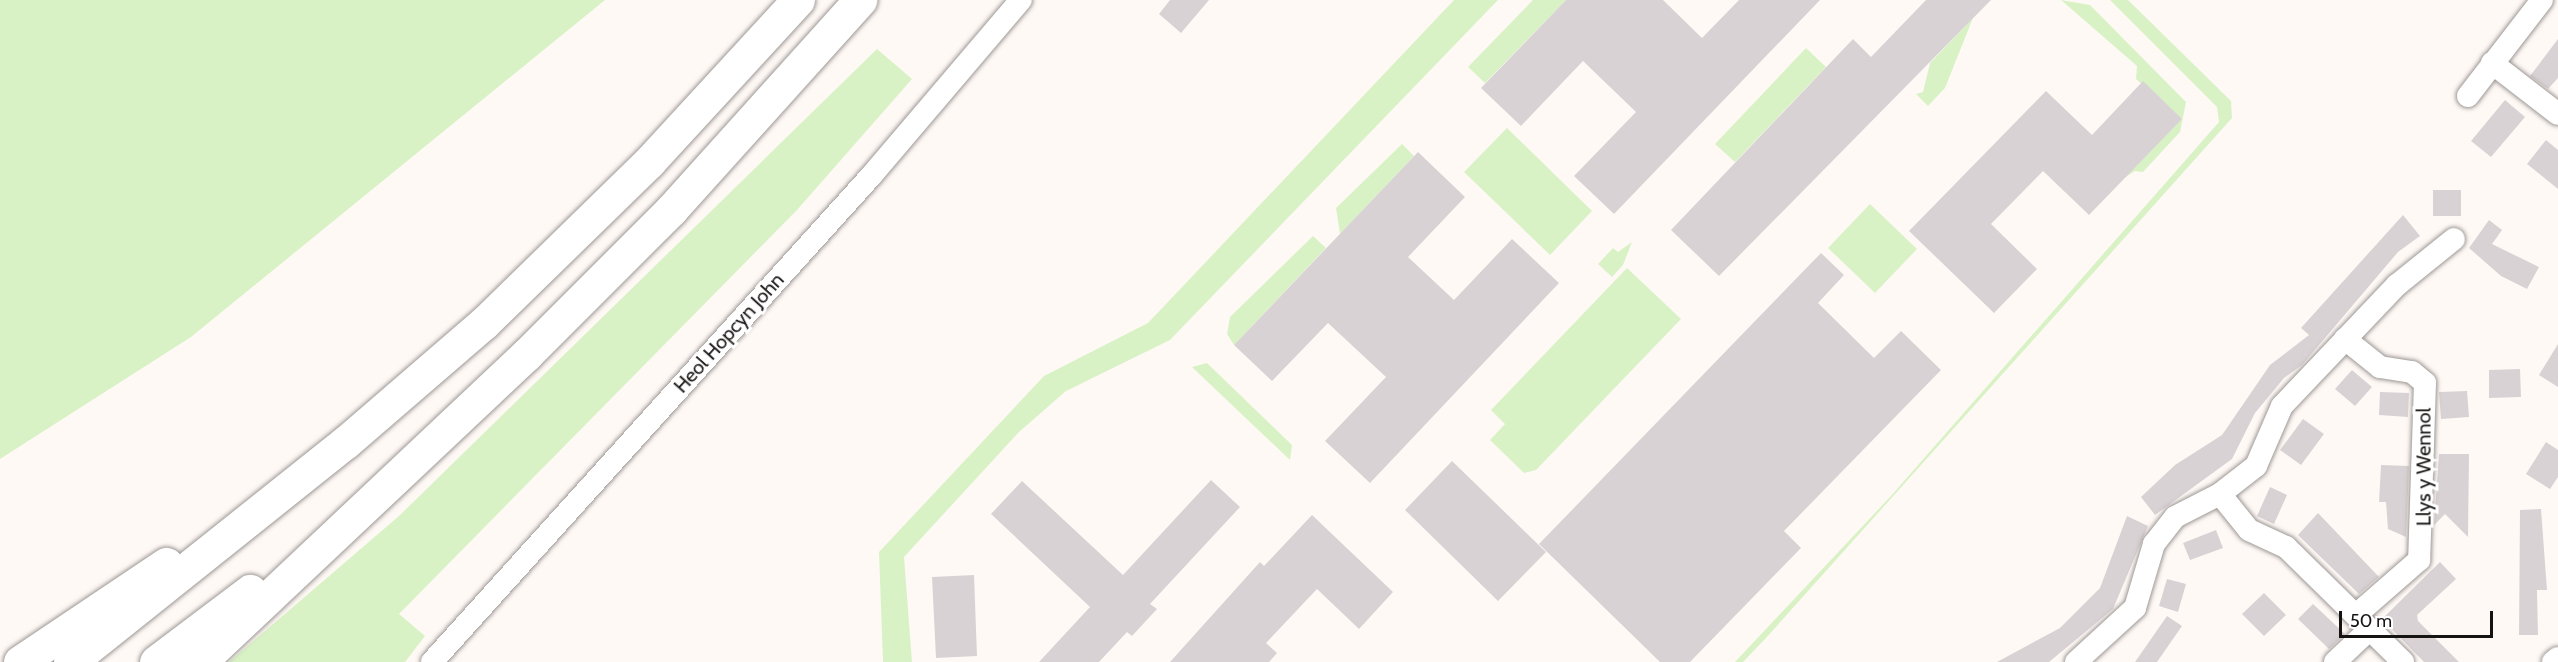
<!DOCTYPE html>
<style>
body{margin:0}
#map{position:relative;width:2558px;height:662px;overflow:hidden;background:#fff9f6;font-family:Cabin,sans-serif}
div>[style]{position:absolute}
[style*='--x']{left:calc(var(--x)*1px);top:calc(var(--y)*1px);width:calc(var(--w)*1px);rotate:calc(var(--a)*1deg)}
.green>*{inset:0;background:#d8f2c5}
.building>*{inset:0;background:#d9d2d5}
.roads{filter:drop-shadow(0 0 2px #9d9895) drop-shadow(0 0 2px #9d9895)}
.minor>*{height:22px;margin:-11px;padding:0 11px;transform-origin:11px;border-radius:11px;background:#fff}
.motorway>*{height:33px;margin:-16.5px;padding:0 16.5px;transform-origin:16.5px;border-radius:16.5px;background:#fff}
span{translate:-50% -50%;white-space:nowrap;text-align:center;line-height:1.15;-webkit-text-stroke:6px #fff;paint-order:stroke}
.street-label{font-size:20px;color:#161413}
.scale{position:absolute;left:2339px;top:611px;width:154px;height:27px;box-sizing:border-box;border:3px solid #161413;border-top:0;padding-left:8px;font-size:18px;line-height:21px;white-space:nowrap;color:#161413;-webkit-text-stroke:4px #fff;paint-order:stroke}
</style>
<div id="map">
<div class="green">
<i style="clip-path:polygon(0 0,605px 0,191px 337px,0 459px)"></i>
<i style="clip-path:polygon(1454px 0,1498px 0,1170px 340px,1066px 391px,1019px 432px,904px 557px,912px 662px,883px 662px,879px 552px,1044px 376px,1148px 323px)"></i>
<i style="clip-path:polygon(1533px 0,1566px 0,1485px 83px,1468px 67px)"></i>
<i style="clip-path:polygon(2061px 0,2090px 5px,2186px 102px,2180px 132px,2143px 172px,2135px 171px,2107px 189px,2176px 116px,2136px 79px,2137px 66px)"></i>
<i style="clip-path:polygon(2110px 0,2128px 0,2231px 101px,2232px 118px,1766px 638px,1743px 662px,1735px 662px,1890px 497px,2219px 122px,2217px 107px)"></i>
<i style="clip-path:polygon(1973px 18px,1945px 88px,1928px 106px,1916px 94px,1923px 92px,1930px 63px)"></i>
<i style="clip-path:polygon(1806px 48px,1826px 67px,1735px 162px,1715px 144px)"></i>
<i style="clip-path:polygon(877px 49px,912px 79px,797px 210px,399px 614px,425px 636px,405px 662px,229px 662px,399px 516px)"></i>
<i style="clip-path:polygon(1507px 128px,1592px 211px,1550px 255px,1464px 172px)"></i>
<i style="clip-path:polygon(1402px 144px,1414px 156px,1340px 234px,1336px 208px)"></i>
<i style="clip-path:polygon(1870px 204px,1917px 249px,1875px 293px,1828px 248px)"></i>
<i style="clip-path:polygon(1313px 236px,1326px 248px,1234px 345px,1227px 334px,1230px 317px)"></i>
<i style="clip-path:polygon(1632px 242px,1623px 265px,1612px 277px,1598px 264px,1613px 248px,1618px 252px)"></i>
<i style="clip-path:polygon(1627px 268px,1681px 319px,1536px 470px,1524px 473px,1490px 440px,1505px 424px,1491px 410px)"></i>
<i style="clip-path:polygon(1207px 363px,1292px 445px,1290px 460px,1192px 367px)"></i>
</div>
<div class="building">
<i style="clip-path:polygon(1170px 0,1209px 0,1181px 33px,1159px 14px)"></i>
<i style="clip-path:polygon(1566px 0,1663px 0,1702px 38px,1739px 0,1820px 0,1614px 214px,1574px 176px,1636px 112px,1583px 61px,1521px 126px,1481px 88px)"></i>
<i style="clip-path:polygon(1926px 0,1991px 0,1719px 276px,1671px 230px,1853px 39px,1871px 57px)"></i>
<i style="clip-path:polygon(2558px 39px,2558px 78px,2548px 89px,2530px 76px)"></i>
<i style="clip-path:polygon(2143px 81px,2182px 119px,2089px 215px,2043px 171px,1991px 224px,2037px 269px,1994px 313px,1909px 231px,2046px 91px,2092px 135px)"></i>
<i style="clip-path:polygon(2505px 100px,2525px 117px,2491px 157px,2471px 141px)"></i>
<i style="clip-path:polygon(2546px 140px,2558px 150px,2558px 189px,2527px 164px)"></i>
<i style="clip-path:polygon(1418px 152px,1465px 197px,1408px 257px,1454px 300px,1512px 239px,1559px 283px,1370px 483px,1325px 441px,1386px 377px,1328px 323px,1272px 381px,1234px 345px)"></i>
<i style="clip-path:polygon(2433px 190px,2461px 190px,2461px 216px,2433px 216px)"></i>
<i style="clip-path:polygon(2403px 215px,2420px 236px,2398px 252px,2302px 365px,2284px 378px,2255px 413px,2232px 459px,2155px 515px,2141px 497px,2175px 465px,2222px 435px,2270px 365px,2309px 335px,2301px 328px)"></i>
<i style="clip-path:polygon(2489px 220px,2502px 230px,2492px 244px,2539px 267px,2527px 289px,2501px 276px,2469px 248px)"></i>
<i style="clip-path:polygon(1821px 253px,1844px 275px,1818px 303px,1874px 358px,1901px 331px,1941px 370px,1784px 531px,1801px 548px,1690px 662px,1660px 662px,1539px 544px)"></i>
<i style="clip-path:polygon(2558px 344px,2558px 387px,2539px 375px)"></i>
<i style="clip-path:polygon(2520px 369px,2521px 397px,2489px 398px,2489px 370px)"></i>
<i style="clip-path:polygon(2352px 370px,2372px 387px,2355px 406px,2335px 389px)"></i>
<i style="clip-path:polygon(2467px 391px,2469px 417px,2441px 419px,2439px 392px)"></i>
<i style="clip-path:polygon(2380px 392px,2409px 393px,2408px 417px,2379px 415px)"></i>
<i style="clip-path:polygon(2303px 419px,2324px 434px,2301px 465px,2280px 450px)"></i>
<i style="clip-path:polygon(2546px 442px,2558px 450px,2558px 477px,2550px 489px,2526px 474px)"></i>
<i style="clip-path:polygon(2439px 454px,2469px 454px,2468px 537px,2445px 514px,2434px 525px)"></i>
<i style="clip-path:polygon(1452px 461px,1546px 552px,1498px 601px,1405px 510px)"></i>
<i style="clip-path:polygon(2381px 465px,2409px 466px,2406px 537px,2388px 529px,2386px 502px,2379px 502px)"></i>
<i style="clip-path:polygon(1211px 480px,1240px 507px,1150px 604px,1157px 609px,1132px 636px,1127px 632px,1099px 662px,1039px 662px,1090px 607px,991px 514px,1022px 481px,1123px 575px)"></i>
<i style="clip-path:polygon(2270px 487px,2287px 495px,2274px 524px,2257px 516px)"></i>
<i style="clip-path:polygon(2541px 509px,2547px 590px,2537px 590px,2538px 635px,2519px 635px,2520px 510px)"></i>
<i style="clip-path:polygon(2318px 513px,2379px 577px,2359px 594px,2298px 535px)"></i>
<i style="clip-path:polygon(1312px 515px,1393px 592px,1359px 629px,1317px 589px,1266px 643px,1277px 653px,1269px 662px,1170px 662px,1260px 562px,1264px 566px)"></i>
<i style="clip-path:polygon(2127px 516px,2148px 526px,2113px 609px,2049px 662px,1997px 662px,2060px 628px,2100px 588px)"></i>
<i style="clip-path:polygon(2216px 530px,2223px 548px,2190px 560px,2183px 543px)"></i>
<i style="clip-path:polygon(2440px 562px,2456px 579px,2417px 615px,2418px 621px,2459px 662px,2424px 662px,2382px 619px)"></i>
<i style="clip-path:polygon(974px 575px,977px 656px,936px 658px,932px 577px)"></i>
<i style="clip-path:polygon(2167px 579px,2186px 584px,2178px 612px,2159px 606px)"></i>
<i style="clip-path:polygon(2264px 593px,2286px 615px,2264px 636px,2242px 614px)"></i>
<i style="clip-path:polygon(2313px 604px,2345px 634px,2329px 649px,2298px 619px)"></i>
<i style="clip-path:polygon(2167px 616px,2182px 626px,2157px 662px,2135px 662px)"></i>
</div>
<div class="roads">
<div class="minor">
<i style="--x:2492;--y:63;--w:83;--a:37.7"></i>
<i style="--x:2468;--y:96;--w:121;--a:-52.4"></i>
<i style="--x:2345;--y:339;--w:45;--a:38.7"></i>
<i style="--x:2380;--y:367;--w:32;--a:9"></i>
<i style="--x:2412;--y:372;--w:17;--a:40"></i>
<i style="--x:2425;--y:383;--w:177;--a:91.9"></i>
<i style="--x:2419;--y:560;--w:84;--a:138.9"></i>
<i style="--x:2220;--y:494;--w:46;--a:51.1"></i>
<i style="--x:2249;--y:530;--w:41;--a:24.7"></i>
<i style="--x:2286;--y:547;--w:164;--a:44.5"></i>
<i style="--x:432;--y:662;--w:655;--a:-47.91"></i>
<i style="--x:871;--y:176;--w:231;--a:-49.6"></i>
<i style="--x:2076;--y:662;--w:80;--a:-42.5"></i>
<i style="--x:2135;--y:608;--w:67;--a:-73.5"></i>
<i style="--x:2154;--y:544;--w:34;--a:-52"></i>
<i style="--x:2175;--y:517;--w:51;--a:-27.1"></i>
<i style="--x:2220;--y:494;--w:46;--a:-37.9"></i>
<i style="--x:2256;--y:466;--w:65;--a:-66.6"></i>
<i style="--x:2282;--y:406;--w:167;--a:-46.5"></i>
<i style="--x:2397;--y:285;--w:73;--a:-38.9"></i>
<i style="--x:2335;--y:662;--w:48;--a:-43.3"></i>
<i style="--x:2553;--y:662;--w:6;--a:-39"></i>
</div>
<div class="motorway">
<i style="--x:20;--y:662;--w:176;--a:-33.9"></i>
<i style="--x:70;--y:662;--w:353;--a:-38.6"></i>
<i style="--x:346;--y:442;--w:182;--a:-40.8"></i>
<i style="--x:484;--y:323;--w:231;--a:-44.3"></i>
<i style="--x:649;--y:162;--w:220;--a:-47.4"></i>
<i style="--x:156;--y:662;--w:118;--a:-37.1"></i>
<i style="--x:200;--y:662;--w:448;--a:-43.3"></i>
<i style="--x:526;--y:355;--w:205;--a:-45"></i>
<i style="--x:671;--y:210;--w:283;--a:-48"></i>
</div>
</div>
<div class="street-label">
<span style="left:729px;top:333px;rotate:-48deg">Heol Hopcyn John</span>
<span style="left:2424px;top:467px;rotate:-90deg">Llys y Wennol</span>
</div>
<div class="scale">50 m</div>
</div>
